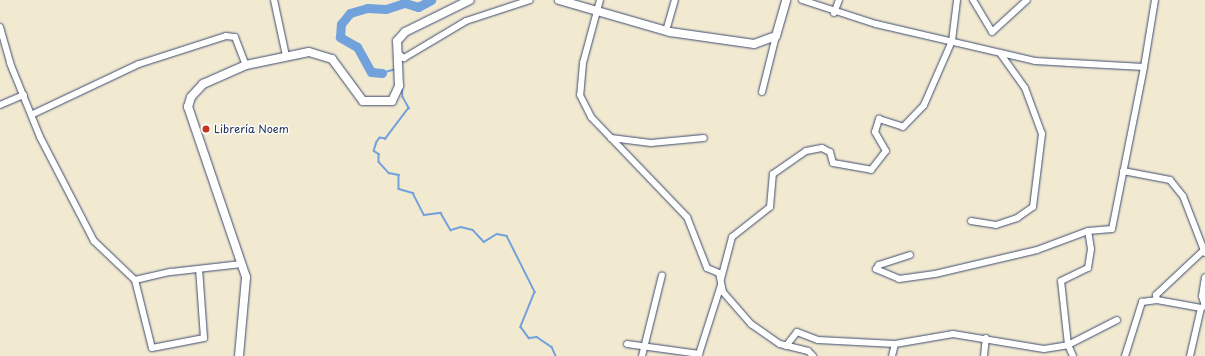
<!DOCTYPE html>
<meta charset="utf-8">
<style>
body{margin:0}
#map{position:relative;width:1205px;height:356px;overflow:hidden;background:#f2e9d1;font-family:"Playpen Sans",sans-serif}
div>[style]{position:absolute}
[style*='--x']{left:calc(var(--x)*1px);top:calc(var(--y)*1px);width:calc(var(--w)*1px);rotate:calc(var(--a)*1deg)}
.stream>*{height:1.5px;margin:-0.75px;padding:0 0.75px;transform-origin:0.75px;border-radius:0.75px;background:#71a2dc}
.river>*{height:9px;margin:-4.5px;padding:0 4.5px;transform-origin:4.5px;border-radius:4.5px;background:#71a2dc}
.roads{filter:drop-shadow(0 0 1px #3b4b6f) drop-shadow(0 0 1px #3b4b6f)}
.minor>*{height:6px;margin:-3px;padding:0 3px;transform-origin:3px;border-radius:3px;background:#fff}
.major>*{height:8px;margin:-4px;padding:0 4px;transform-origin:4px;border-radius:4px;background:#fff}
.dots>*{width:11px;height:11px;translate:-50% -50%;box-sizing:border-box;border:2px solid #fdfcf7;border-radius:50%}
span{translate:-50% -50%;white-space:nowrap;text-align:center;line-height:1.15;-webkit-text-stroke:3px #fdfcf7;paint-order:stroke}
.poi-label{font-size:11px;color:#1b2f5e}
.left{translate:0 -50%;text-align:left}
</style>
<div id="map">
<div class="stream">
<i style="--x:382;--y:73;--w:15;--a:-16"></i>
<i style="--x:402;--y:74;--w:23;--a:88"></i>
<i style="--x:403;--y:97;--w:13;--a:61"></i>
<i style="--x:409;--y:108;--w:39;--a:127"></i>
<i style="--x:386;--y:139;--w:6;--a:-171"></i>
<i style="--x:380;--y:138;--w:5;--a:127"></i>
<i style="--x:377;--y:142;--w:9;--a:108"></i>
<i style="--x:374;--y:151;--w:6;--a:31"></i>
<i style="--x:379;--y:154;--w:8;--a:90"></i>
<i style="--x:379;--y:162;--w:15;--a:48"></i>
<i style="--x:389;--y:173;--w:10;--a:11"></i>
<i style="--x:399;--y:175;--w:14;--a:90"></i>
<i style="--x:399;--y:189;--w:15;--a:16"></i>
<i style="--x:413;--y:193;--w:25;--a:63"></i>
<i style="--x:424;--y:215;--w:17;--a:-7"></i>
<i style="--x:441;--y:213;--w:20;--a:60"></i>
<i style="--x:451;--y:230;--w:10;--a:-17"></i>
<i style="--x:461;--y:227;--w:12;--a:14"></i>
<i style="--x:473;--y:230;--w:16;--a:47"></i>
<i style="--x:484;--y:242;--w:15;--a:-32"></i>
<i style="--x:497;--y:234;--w:10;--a:11"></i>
<i style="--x:507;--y:236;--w:63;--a:63.4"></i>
<i style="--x:535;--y:292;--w:38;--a:112"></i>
<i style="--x:521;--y:327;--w:14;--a:54"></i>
<i style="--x:529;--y:338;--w:8;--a:-7"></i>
<i style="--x:537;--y:337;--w:18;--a:34"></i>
<i style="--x:552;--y:347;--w:10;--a:66"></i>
</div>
<div class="river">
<i style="--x:382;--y:73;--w:11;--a:-175"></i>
<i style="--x:371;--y:72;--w:29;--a:-119"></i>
<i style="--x:357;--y:47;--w:20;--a:-150"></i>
<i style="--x:340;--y:37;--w:13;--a:-86"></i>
<i style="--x:341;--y:24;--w:14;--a:-51"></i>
<i style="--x:350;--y:13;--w:18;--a:-16"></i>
<i style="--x:367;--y:8;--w:19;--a:3"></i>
<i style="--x:386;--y:9;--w:20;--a:-18"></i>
<i style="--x:405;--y:3;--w:14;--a:17"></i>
<i style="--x:418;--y:7;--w:15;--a:-28"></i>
</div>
<div class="roads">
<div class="minor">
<i style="--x:274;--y:0;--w:57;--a:77.9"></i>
<i style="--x:600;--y:0;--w:65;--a:105.1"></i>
<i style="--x:583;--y:63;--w:32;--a:95"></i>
<i style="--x:580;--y:95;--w:25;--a:63"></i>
<i style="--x:591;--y:117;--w:139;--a:46.2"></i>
<i style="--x:687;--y:217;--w:55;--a:68.6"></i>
<i style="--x:707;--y:268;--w:13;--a:23"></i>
<i style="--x:719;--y:273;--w:19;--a:78"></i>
<i style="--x:723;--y:292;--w:43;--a:48.8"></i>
<i style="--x:751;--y:324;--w:35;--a:35"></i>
<i style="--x:780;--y:344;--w:29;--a:14"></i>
<i style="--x:808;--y:351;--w:7;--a:45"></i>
<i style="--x:802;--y:0;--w:78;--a:18"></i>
<i style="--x:876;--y:24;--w:163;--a:13.1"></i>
<i style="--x:1035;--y:61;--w:109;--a:3.2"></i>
<i style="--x:1144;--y:67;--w:68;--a:-80.7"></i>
<i style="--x:973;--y:0;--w:37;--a:59"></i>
<i style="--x:992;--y:32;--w:47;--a:-42.4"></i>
<i style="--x:834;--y:13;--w:14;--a:-69"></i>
<i style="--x:0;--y:27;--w:37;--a:74"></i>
<i style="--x:10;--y:63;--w:80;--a:67.9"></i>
<i style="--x:40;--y:137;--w:117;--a:62.6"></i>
<i style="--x:94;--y:241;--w:57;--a:43.6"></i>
<i style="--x:135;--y:280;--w:70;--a:76"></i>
<i style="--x:152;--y:348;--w:53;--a:-10.9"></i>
<i style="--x:204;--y:338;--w:69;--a:-94.1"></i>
<i style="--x:666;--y:31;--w:32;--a:-74"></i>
<i style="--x:397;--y:53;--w:9;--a:36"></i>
<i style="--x:404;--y:58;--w:72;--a:-30.8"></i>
<i style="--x:466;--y:21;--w:67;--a:-18.2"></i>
<i style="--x:762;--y:92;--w:58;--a:-76"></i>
<i style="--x:0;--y:105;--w:26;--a:-23"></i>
<i style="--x:33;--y:114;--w:117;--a:-25.3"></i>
<i style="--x:139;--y:64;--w:91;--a:-17.8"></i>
<i style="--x:226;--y:36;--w:9;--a:6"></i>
<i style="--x:235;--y:37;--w:30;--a:69"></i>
<i style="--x:611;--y:138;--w:40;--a:7.1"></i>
<i style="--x:651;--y:143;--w:53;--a:-5.4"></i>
<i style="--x:1123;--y:171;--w:48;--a:10.8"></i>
<i style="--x:1170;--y:180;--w:21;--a:51"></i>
<i style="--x:1183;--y:196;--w:61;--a:68.9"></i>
<i style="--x:971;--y:221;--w:25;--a:9"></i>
<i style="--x:996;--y:225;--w:22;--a:-18"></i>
<i style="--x:1017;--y:218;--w:19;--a:-35"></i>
<i style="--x:1033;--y:207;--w:74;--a:-83"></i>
<i style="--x:1042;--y:134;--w:49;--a:-110.3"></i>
<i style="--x:1025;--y:88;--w:43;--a:-125.5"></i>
<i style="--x:910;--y:255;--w:33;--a:162"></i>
<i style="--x:879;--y:265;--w:5;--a:127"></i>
<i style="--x:876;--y:269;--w:25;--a:23"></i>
<i style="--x:899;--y:279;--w:36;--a:-8"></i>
<i style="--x:935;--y:274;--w:105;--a:-13.2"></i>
<i style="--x:1037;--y:250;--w:54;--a:-20.4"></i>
<i style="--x:721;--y:279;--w:43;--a:-75.3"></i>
<i style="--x:732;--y:237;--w:48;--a:-38.3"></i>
<i style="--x:770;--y:207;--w:33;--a:-85"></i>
<i style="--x:773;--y:174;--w:40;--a:-34.9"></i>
<i style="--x:806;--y:151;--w:16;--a:-11"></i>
<i style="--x:822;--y:148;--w:9;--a:27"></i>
<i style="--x:830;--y:152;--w:11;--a:75"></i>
<i style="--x:833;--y:163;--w:39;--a:10"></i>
<i style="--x:871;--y:170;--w:24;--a:-52"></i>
<i style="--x:886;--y:151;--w:22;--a:-120"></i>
<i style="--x:875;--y:132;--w:14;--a:-73"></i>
<i style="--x:879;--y:119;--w:25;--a:18"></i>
<i style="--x:903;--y:127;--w:30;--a:-46"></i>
<i style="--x:924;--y:105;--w:70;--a:-66.4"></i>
<i style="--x:952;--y:41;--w:41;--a:-83"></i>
<i style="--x:135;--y:280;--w:37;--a:-13"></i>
<i style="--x:171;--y:272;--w:71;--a:-6.4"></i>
<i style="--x:1157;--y:300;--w:5;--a:-101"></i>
<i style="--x:1156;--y:295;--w:66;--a:-43.2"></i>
<i style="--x:627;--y:344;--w:73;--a:7.9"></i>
<i style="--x:699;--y:354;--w:72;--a:-72.3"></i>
<i style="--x:786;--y:346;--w:18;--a:-52"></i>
<i style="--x:797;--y:332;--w:22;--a:21"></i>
<i style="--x:818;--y:340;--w:77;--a:3"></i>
<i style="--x:895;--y:344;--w:59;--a:-9.8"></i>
<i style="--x:953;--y:334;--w:92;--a:9.4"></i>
<i style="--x:1044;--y:349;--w:24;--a:-9"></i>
<i style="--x:1068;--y:345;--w:55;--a:-27"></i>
<i style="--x:642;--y:356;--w:83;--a:-76.1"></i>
<i style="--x:892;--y:356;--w:12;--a:-76"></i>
<i style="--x:984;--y:356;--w:18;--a:-84"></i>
<i style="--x:1073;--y:356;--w:12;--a:-114"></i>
<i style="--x:1068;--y:345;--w:64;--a:-96.2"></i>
<i style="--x:1061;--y:281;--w:30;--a:-26"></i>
<i style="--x:1088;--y:268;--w:19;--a:-81"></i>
<i style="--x:1091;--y:249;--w:18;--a:-99"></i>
<i style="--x:1088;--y:231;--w:24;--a:-5"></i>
<i style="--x:1112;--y:229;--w:165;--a:-78.8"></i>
<i style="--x:1125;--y:356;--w:57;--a:-72.5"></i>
<i style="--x:1142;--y:302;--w:15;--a:-8"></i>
<i style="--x:1157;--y:300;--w:45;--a:10.3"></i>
<i style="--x:1190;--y:356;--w:49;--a:-77.1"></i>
<i style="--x:1201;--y:308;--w:4;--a:-27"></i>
<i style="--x:1205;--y:306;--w:10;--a:-107"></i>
<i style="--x:1202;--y:296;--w:19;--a:-81"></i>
</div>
<div class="major">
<i style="--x:559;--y:0;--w:116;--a:16.1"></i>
<i style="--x:670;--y:32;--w:85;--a:8.1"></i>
<i style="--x:754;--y:44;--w:23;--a:-20"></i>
<i style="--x:776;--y:36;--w:37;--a:-74"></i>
<i style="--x:239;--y:356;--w:79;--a:-84.9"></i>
<i style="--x:246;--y:277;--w:180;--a:-108.8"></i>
<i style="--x:188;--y:107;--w:10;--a:-73"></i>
<i style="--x:191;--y:97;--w:18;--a:-47"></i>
<i style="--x:203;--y:84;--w:47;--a:-23.8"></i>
<i style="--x:246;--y:65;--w:64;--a:-11.7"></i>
<i style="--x:309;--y:52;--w:24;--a:17"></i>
<i style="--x:332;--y:59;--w:52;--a:53.6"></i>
<i style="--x:363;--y:101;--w:29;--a:0"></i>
<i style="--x:392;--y:101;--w:17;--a:-65"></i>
<i style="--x:399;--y:86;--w:45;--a:-92.5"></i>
<i style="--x:397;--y:41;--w:12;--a:-48"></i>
<i style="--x:405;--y:32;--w:72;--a:-26.2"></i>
</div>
</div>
<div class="dots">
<i style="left:206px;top:129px;background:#c8321e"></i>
</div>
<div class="poi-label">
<span class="left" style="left:214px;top:129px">Librería Noem</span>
</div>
</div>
